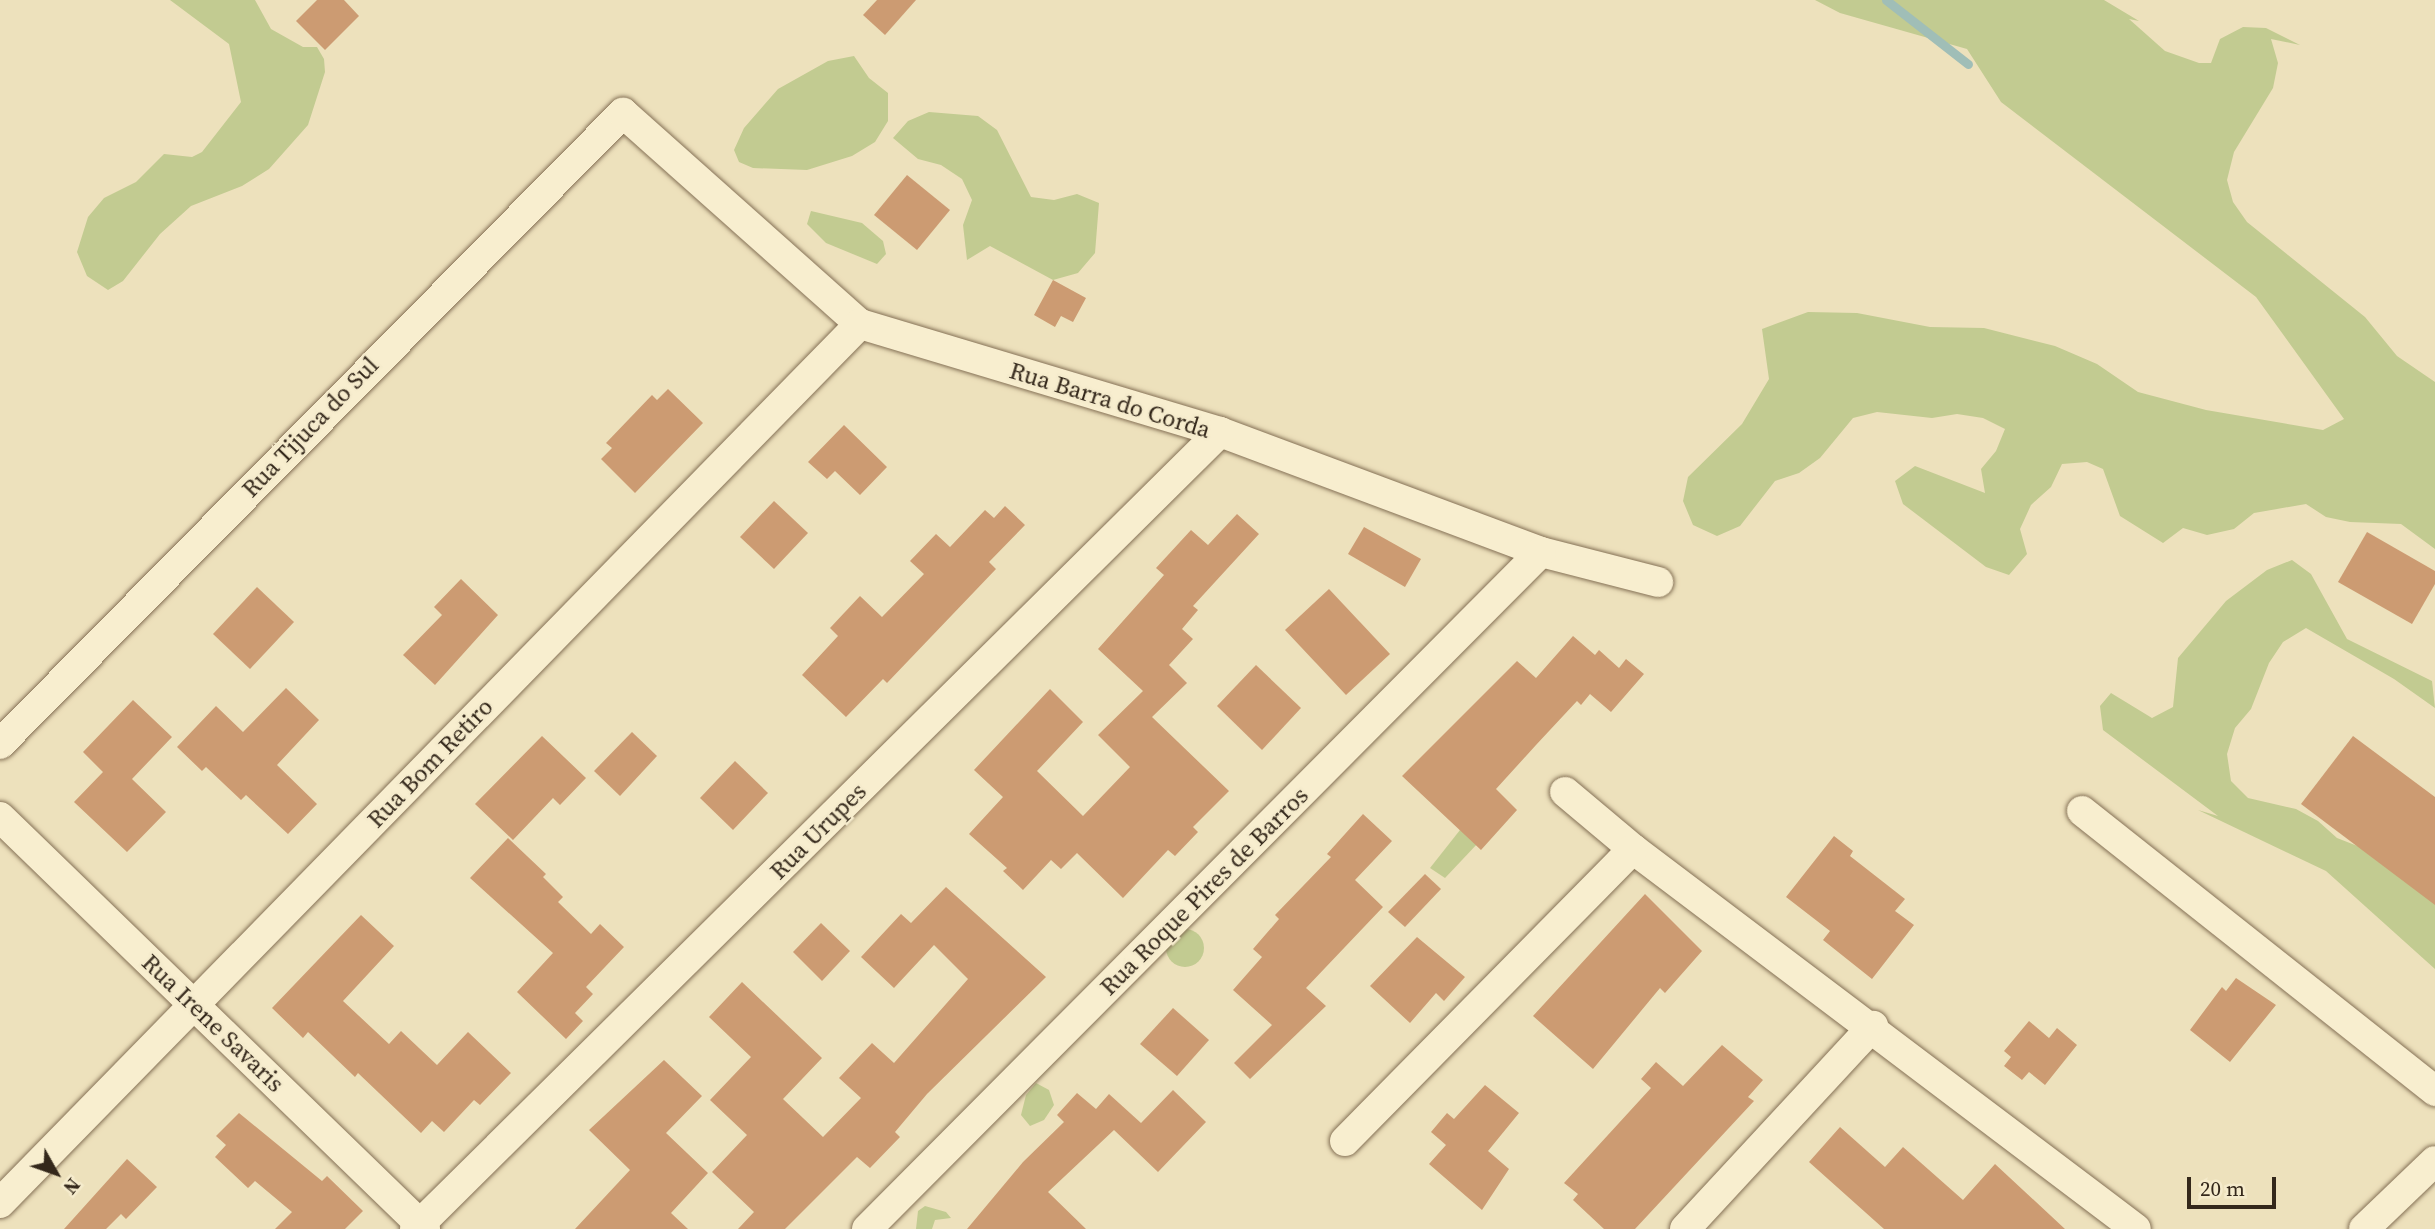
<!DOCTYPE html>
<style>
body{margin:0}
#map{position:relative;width:2435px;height:1229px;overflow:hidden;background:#ede1bc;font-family:"Source Serif 4",serif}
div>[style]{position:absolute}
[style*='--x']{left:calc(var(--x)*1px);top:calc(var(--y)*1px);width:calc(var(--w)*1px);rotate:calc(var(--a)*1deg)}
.green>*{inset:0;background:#c2cb91}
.round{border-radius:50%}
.stream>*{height:9px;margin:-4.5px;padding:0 4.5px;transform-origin:4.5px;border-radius:4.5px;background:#a0beb7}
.building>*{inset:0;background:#cc9b72}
.roads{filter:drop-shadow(0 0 2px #857156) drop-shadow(0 0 2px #857156)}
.street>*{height:30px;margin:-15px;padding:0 15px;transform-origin:15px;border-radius:15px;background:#f8eecf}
span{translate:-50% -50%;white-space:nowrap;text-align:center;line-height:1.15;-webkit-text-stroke:5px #f5ebcc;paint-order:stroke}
.street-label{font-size:24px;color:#34281b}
.north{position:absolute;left:21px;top:1138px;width:70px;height:70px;-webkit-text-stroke:5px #f5ebcc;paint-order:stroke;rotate:130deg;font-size:19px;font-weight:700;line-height:28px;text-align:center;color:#34281b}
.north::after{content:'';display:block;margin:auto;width:24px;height:32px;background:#34281b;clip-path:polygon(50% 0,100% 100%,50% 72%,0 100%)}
.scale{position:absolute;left:2187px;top:1177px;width:89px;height:32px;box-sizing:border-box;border:4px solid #34281b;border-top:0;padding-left:9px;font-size:21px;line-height:24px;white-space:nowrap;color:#34281b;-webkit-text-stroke:5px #f5ebcc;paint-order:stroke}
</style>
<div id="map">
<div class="green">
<i style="clip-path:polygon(170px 0,255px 0,271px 29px,303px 47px,317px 47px,324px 59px,325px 72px,308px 125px,269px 169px,242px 186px,191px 206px,160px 234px,123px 281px,108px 290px,87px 276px,77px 252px,88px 217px,104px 198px,136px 182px,164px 154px,192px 157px,202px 152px,241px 102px,229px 44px)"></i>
<i style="clip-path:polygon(1815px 0,2104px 0,2139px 21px,2129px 19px,2165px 51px,2199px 63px,2211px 63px,2220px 39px,2243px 27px,2266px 28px,2300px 45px,2271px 39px,2278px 63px,2273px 88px,2234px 152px,2227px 180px,2233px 202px,2247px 222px,2365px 317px,2397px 356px,2435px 382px,2435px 549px,2401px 524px,2350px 522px,2326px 517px,2306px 504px,2254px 513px,2234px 529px,2207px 535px,2183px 528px,2163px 543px,2120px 516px,2103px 469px,2087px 462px,2062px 464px,2051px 487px,2031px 505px,2020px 529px,2027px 554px,2009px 575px,1986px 567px,1903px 504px,1895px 481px,1915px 466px,1985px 493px,1981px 469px,1996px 451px,2005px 429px,1983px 418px,1957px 414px,1932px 418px,1877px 412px,1853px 418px,1820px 458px,1799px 473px,1775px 481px,1740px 526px,1717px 536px,1693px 525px,1683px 501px,1688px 477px,1742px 424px,1769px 379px,1762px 329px,1808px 312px,1857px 313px,1930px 327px,1984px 328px,2055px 346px,2097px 364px,2138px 392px,2206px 410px,2323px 430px,2344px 419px,2256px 297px,2001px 102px,1967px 49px,1840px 13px)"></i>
<i style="clip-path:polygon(854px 56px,869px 78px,888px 93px,888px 121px,875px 142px,852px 156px,807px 170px,753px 168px,739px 162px,734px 150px,744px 128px,778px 89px,828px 61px)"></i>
<i style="clip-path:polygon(929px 112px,978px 116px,997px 130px,1031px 197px,1054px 200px,1077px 194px,1099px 203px,1095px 253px,1078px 273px,1053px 280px,990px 246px,967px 260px,963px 225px,972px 200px,962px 179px,941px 165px,918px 159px,893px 138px,908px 121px)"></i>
<i style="clip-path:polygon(811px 211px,862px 223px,883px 241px,886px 254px,877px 264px,826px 243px,807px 224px)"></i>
<i style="clip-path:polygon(2292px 560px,2311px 574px,2347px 639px,2432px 681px,2435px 708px,2394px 679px,2306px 628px,2283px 642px,2269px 663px,2251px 709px,2235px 728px,2227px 754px,2231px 781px,2248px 798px,2296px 809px,2318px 821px,2337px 838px,2360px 847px,2435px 896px,2435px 969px,2326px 871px,2198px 810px,2218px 816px,2103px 730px,2100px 706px,2111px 693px,2152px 718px,2173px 707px,2178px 658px,2226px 601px,2267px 570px)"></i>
<i style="clip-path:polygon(1460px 830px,1479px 842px,1445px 878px,1430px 868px)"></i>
<i class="round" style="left:1166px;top:929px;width:38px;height:38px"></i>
<i style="clip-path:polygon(1036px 1083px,1049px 1090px,1054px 1105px,1044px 1120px,1030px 1126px,1021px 1115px,1026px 1095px)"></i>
<i style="clip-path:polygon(925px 1206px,946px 1212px,951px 1218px,935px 1220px,932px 1229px,916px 1229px,918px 1211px)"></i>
</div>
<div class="stream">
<i style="--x:1886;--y:0;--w:104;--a:38"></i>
</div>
<div class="building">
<i style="clip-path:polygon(317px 0,344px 0,359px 16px,325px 50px,296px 21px)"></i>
<i style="clip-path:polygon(877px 0,916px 0,885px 35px,863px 15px)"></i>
<i style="clip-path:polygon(907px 175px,950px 210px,917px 250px,874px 215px)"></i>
<i style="clip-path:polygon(1053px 280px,1086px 298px,1073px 322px,1061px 316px,1055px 327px,1034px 315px)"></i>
<i style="clip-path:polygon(668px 389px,703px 423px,635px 493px,601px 459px,612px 448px,606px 443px,652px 395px,657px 400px)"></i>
<i style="clip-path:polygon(844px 425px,887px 467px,860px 495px,835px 471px,827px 479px,808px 462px)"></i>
<i style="clip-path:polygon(774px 501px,808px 533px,774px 569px,740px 537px)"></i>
<i style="clip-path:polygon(1005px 506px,1025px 525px,989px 562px,996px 569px,887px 683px,883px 679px,846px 717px,802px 675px,838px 636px,830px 628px,860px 596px,882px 617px,924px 574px,910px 561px,936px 534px,950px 547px,985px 510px,994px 518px)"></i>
<i style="clip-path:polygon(1237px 514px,1259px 534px,1193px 606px,1198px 610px,1182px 629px,1193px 639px,1169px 665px,1187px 683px,1152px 717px,1229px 791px,1193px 827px,1198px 832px,1175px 856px,1168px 850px,1123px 898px,1077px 853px,1061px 869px,1051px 860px,1023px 890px,1003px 871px,1007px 868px,969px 834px,1003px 797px,974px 770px,1050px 689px,1083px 722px,1037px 771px,1083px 816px,1130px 767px,1098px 735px,1143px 691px,1098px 649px,1164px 575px,1156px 568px,1191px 530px,1208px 545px)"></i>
<i style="clip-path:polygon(1364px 527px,1421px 559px,1405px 587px,1348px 554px)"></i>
<i style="clip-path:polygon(2367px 532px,2435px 571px,2435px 584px,2412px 624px,2338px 582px)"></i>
<i style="clip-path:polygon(461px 579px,498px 615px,435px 685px,403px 655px,442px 615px,434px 607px)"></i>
<i style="clip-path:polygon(257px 587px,294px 622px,250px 669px,213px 634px)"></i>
<i style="clip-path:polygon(1329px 589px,1390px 654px,1346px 695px,1285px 630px)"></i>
<i style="clip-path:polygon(1573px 636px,1595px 655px,1599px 650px,1619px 668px,1626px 659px,1644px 674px,1611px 712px,1590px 694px,1581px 705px,1577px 701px,1536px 745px,1496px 789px,1517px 810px,1481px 850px,1402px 776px,1517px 661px,1536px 678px)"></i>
<i style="clip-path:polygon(1256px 665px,1301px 708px,1262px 750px,1217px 706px)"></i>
<i style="clip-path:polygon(286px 688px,319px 720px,277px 765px,317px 804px,288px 834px,246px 795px,241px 800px,206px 767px,202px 771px,177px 747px,216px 706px,243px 732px)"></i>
<i style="clip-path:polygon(133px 700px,172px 737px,132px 779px,166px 812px,127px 852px,74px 802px,103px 772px,83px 752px)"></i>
<i style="clip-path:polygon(632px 732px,657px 756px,620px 796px,594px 771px)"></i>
<i style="clip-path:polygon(542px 736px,586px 778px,560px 805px,553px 798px,513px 840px,475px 804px)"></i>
<i style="clip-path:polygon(2353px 736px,2435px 797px,2435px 905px,2301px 804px)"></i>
<i style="clip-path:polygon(735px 761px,768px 793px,733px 830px,700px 798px)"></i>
<i style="clip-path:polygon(1363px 814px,1392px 841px,1355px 880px,1383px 907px,1306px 988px,1326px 1006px,1250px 1079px,1234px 1063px,1272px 1025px,1233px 990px,1262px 957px,1253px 949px,1279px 919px,1275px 915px,1331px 857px,1327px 854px)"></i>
<i style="clip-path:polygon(1834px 836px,1853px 851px,1850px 856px,1905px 899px,1895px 911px,1914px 925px,1872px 979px,1823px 940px,1830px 931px,1786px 897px)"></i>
<i style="clip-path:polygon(508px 838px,546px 874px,543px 877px,563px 897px,558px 902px,591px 934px,600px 924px,624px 947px,586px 987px,593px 994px,575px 1013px,583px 1021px,566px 1039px,517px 992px,553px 953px,470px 878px)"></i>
<i style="clip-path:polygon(1425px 874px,1441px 889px,1405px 927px,1388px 912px)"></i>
<i style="clip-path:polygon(946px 887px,1046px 977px,927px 1094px,895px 1132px,900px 1137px,870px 1168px,857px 1157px,785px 1229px,738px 1229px,754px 1212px,712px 1172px,747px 1135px,710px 1100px,751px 1057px,709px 1017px,742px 982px,822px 1058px,783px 1099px,823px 1137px,861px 1098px,839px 1078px,872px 1043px,894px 1063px,968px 979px,934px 945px,894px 988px,861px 957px,901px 914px,911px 923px)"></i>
<i style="clip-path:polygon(1645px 894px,1702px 951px,1665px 993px,1660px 988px,1593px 1069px,1533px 1016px)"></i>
<i style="clip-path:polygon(361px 915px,394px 946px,343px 1001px,389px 1044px,401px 1031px,437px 1065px,468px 1032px,511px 1073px,480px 1105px,474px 1100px,444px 1132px,432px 1121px,421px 1133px,358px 1073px,355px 1077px,308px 1032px,303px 1038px,272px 1008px)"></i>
<i style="clip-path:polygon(821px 923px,850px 951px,822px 981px,793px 952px)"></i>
<i style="clip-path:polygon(1417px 937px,1465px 977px,1444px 1001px,1436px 993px,1410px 1023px,1370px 986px)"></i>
<i style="clip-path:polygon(2236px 978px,2276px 1005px,2230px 1062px,2190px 1030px,2222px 987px,2226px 991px)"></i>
<i style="clip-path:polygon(1173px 1008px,1209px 1040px,1177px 1076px,1140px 1044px)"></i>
<i style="clip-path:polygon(2029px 1021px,2049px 1038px,2057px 1028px,2077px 1045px,2045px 1085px,2029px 1072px,2022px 1080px,2004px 1066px,2011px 1057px,2004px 1051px)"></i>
<i style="clip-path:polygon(1722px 1045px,1763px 1080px,1748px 1097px,1754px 1101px,1635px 1229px,1604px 1229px,1573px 1200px,1578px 1194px,1564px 1183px,1651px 1088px,1641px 1079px,1656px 1062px,1683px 1086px)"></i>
<i style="clip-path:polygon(664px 1060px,702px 1096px,666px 1133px,708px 1173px,671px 1213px,688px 1229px,575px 1229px,630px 1170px,589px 1130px)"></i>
<i style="clip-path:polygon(1485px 1085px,1519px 1113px,1488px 1151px,1509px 1169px,1482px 1210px,1429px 1164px,1446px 1145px,1431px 1132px,1447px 1113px,1454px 1119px)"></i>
<i style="clip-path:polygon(1173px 1090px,1206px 1122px,1158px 1172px,1114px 1130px,1048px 1192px,1086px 1229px,967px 1229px,1023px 1162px,1064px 1122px,1057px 1115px,1077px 1093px,1096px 1109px,1109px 1094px,1141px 1123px)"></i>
<i style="clip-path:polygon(239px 1113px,322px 1181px,327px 1176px,363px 1211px,345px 1229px,275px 1229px,292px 1212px,255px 1181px,248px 1188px,215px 1157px,226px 1145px,216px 1136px)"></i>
<i style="clip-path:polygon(1840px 1127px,1885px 1167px,1903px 1147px,1963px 1200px,1995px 1164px,2065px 1229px,1884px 1229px,1809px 1162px)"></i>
<i style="clip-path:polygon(127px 1159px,157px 1187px,126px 1219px,121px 1214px,106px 1229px,64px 1229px)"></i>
</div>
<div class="roads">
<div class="street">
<i style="--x:0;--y:744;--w:887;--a:-45.37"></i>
<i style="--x:623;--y:113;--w:317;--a:41.7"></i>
<i style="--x:860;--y:324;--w:376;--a:16.7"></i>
<i style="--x:1220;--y:432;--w:343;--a:20.5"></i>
<i style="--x:1541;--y:552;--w:121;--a:14.4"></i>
<i style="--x:1565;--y:792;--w:89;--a:40"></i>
<i style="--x:1633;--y:849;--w:630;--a:37.07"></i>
<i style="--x:2082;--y:811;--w:451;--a:38.4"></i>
<i style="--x:0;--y:817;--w:592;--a:44.11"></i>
<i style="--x:1345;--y:1141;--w:410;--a:-45.4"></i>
<i style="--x:0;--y:1203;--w:1230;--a:-45.63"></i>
<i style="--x:415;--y:1229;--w:1133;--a:-44.71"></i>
<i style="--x:867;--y:1229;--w:955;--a:-45.13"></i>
<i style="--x:1685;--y:1229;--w:277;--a:-47.2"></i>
<i style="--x:2364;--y:1229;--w:98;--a:-43.8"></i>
</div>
</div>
<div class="street-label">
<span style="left:1110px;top:400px;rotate:17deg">Rua Barra do Corda</span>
<span style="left:310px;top:427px;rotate:-46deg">Rua Tijuca do Sul</span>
<span style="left:430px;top:763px;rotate:-46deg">Rua Bom Retiro</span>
<span style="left:818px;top:831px;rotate:-45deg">Rua Urupes</span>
<span style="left:1204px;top:891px;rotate:-45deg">Rua Roque Pires de Barros</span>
<span style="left:213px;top:1023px;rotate:44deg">Rua Irene Savaris</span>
</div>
<div class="north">N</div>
<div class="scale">20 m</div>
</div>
